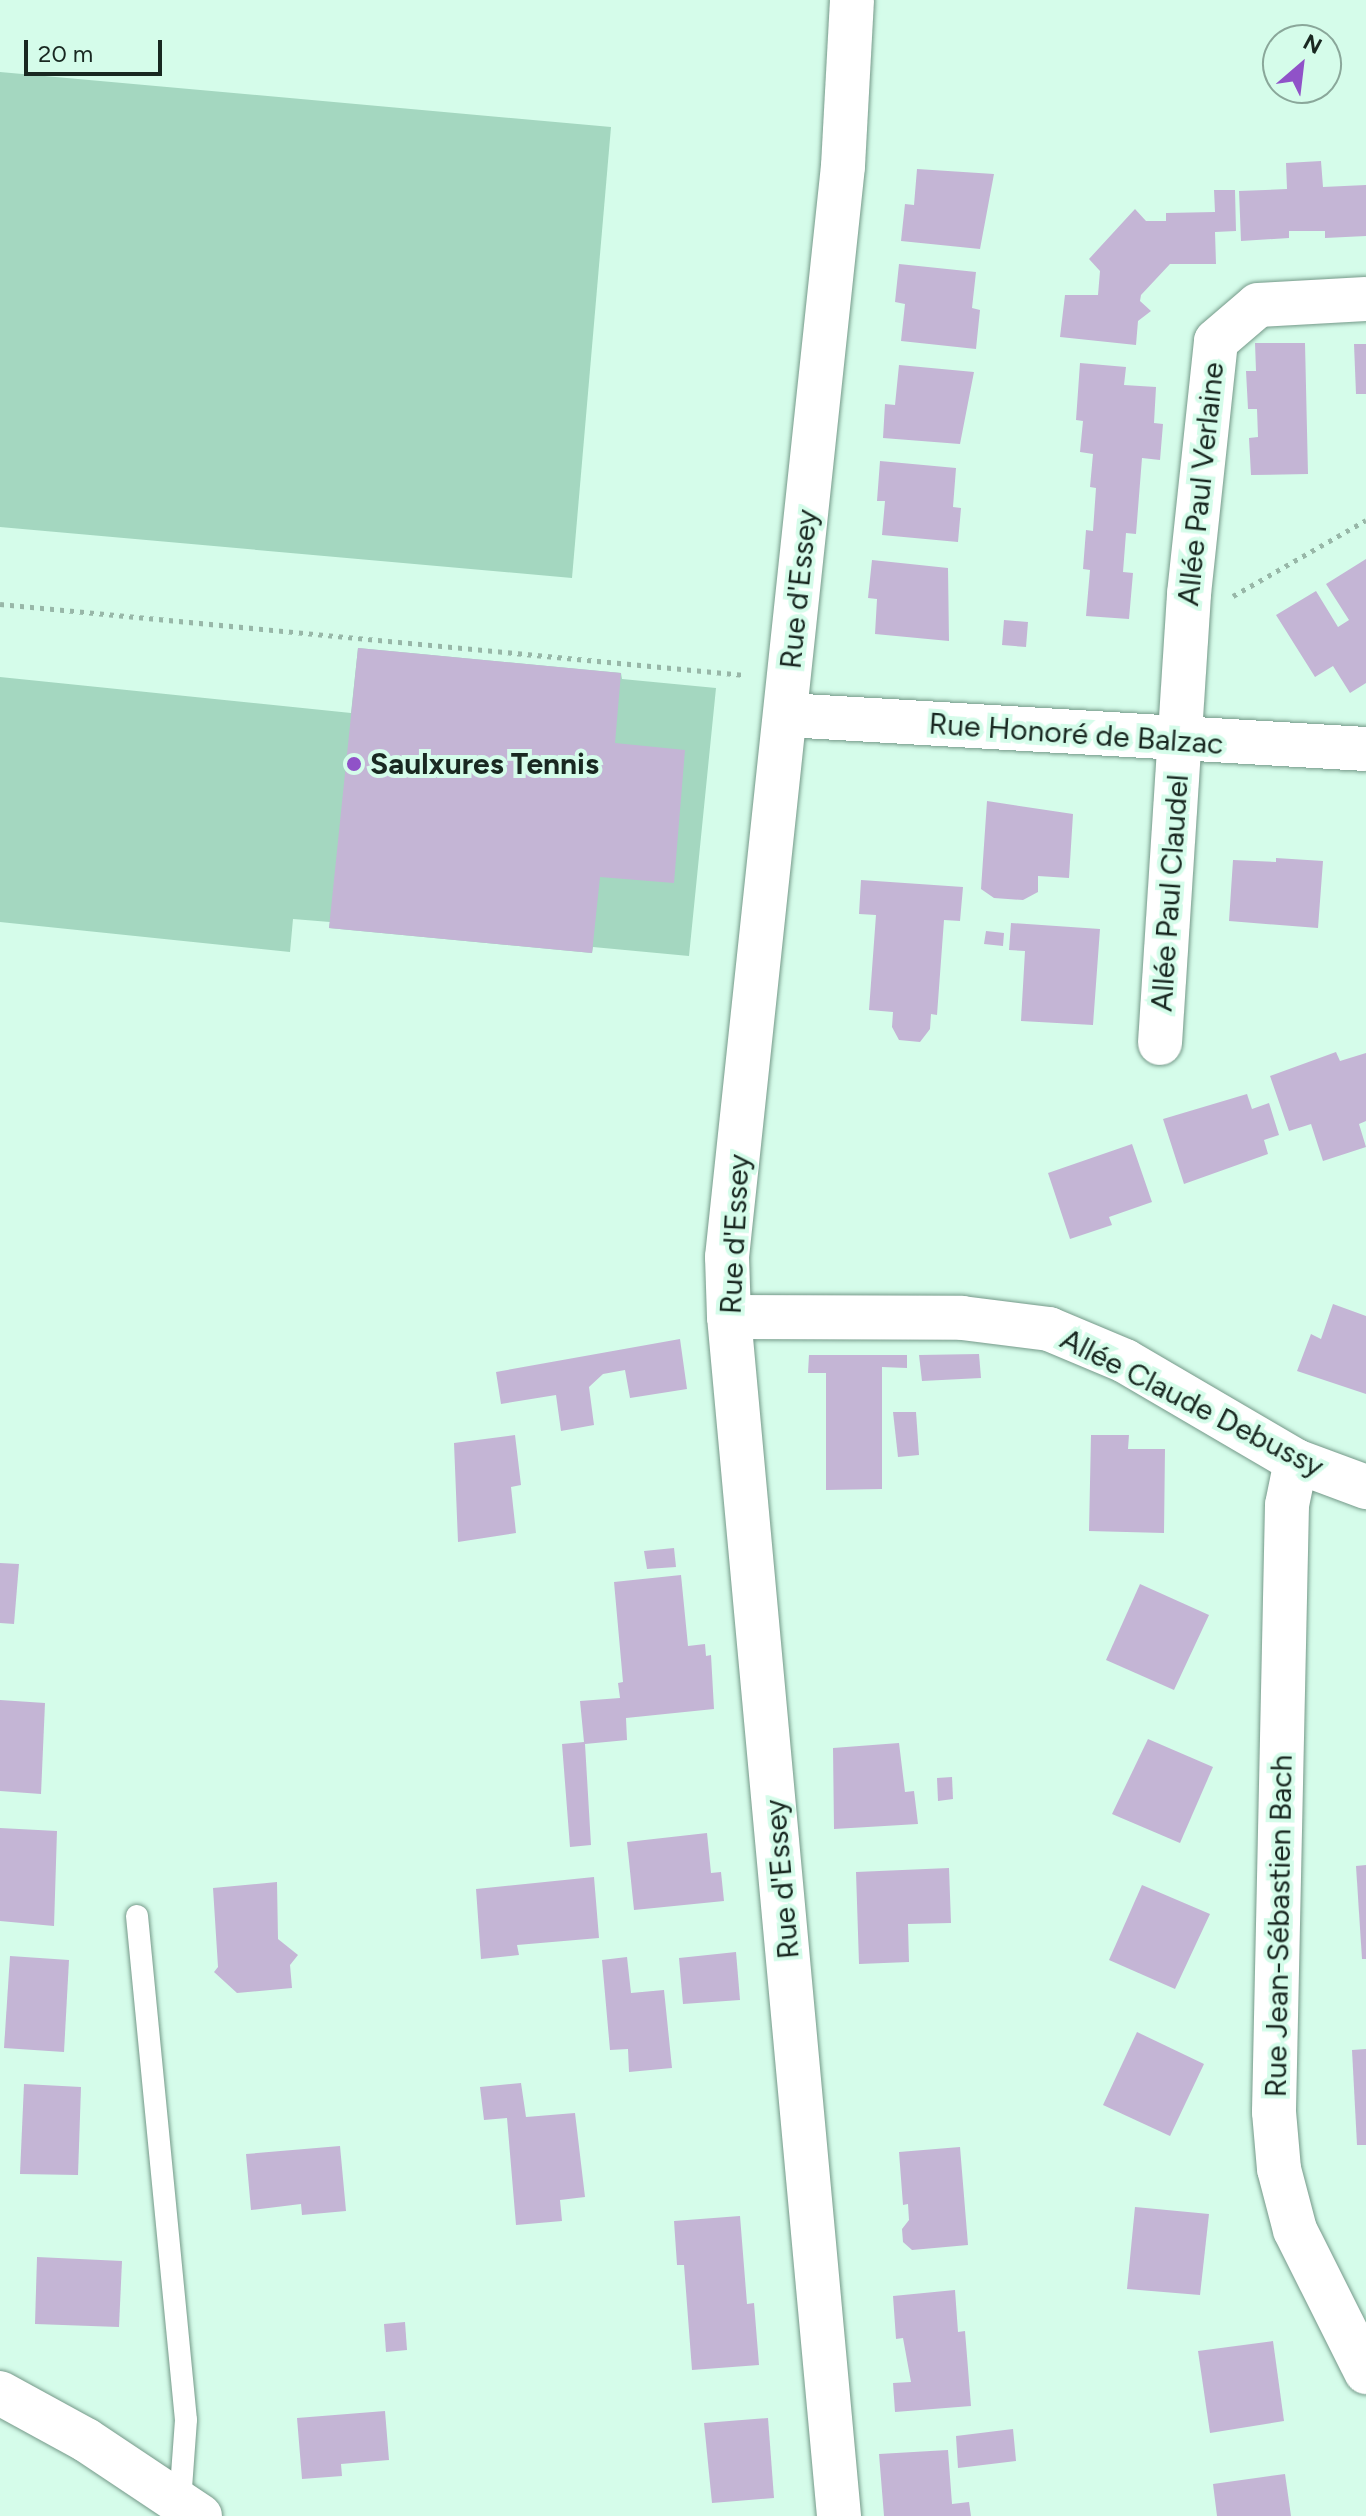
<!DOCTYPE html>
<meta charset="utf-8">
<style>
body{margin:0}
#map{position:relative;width:1366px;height:2516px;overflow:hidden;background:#d5fcea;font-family:Figtree,sans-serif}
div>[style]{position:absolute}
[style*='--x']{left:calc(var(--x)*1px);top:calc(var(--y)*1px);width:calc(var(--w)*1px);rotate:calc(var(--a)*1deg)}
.green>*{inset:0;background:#a4d7c0}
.building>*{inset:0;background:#c4b5d5}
.path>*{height:5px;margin-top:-2.5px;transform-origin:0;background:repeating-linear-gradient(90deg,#98b7a8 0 4px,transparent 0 10px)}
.roads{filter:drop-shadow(0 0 2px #759989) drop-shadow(0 0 2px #759989)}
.service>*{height:22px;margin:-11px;padding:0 11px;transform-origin:11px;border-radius:11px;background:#fff}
.minor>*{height:44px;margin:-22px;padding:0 22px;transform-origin:22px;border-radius:22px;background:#fff}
.dots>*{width:22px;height:22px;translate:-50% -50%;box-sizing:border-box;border:4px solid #d5fcea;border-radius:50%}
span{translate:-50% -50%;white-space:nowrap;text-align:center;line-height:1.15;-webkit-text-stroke:8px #d5fcea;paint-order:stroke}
.street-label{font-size:30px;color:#192821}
.poi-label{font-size:30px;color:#192821;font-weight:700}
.left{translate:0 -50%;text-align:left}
.north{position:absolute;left:1262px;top:24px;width:80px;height:80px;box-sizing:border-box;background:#d5fcea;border:2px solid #8aa79a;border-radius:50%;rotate:28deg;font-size:22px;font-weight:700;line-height:32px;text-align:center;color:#192821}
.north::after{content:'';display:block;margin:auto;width:28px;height:36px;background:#9052c8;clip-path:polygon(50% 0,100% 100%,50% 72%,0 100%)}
.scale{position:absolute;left:24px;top:40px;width:138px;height:36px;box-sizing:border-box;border:4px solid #192821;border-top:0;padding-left:10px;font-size:24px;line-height:28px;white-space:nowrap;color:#192821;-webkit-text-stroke:6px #d5fcea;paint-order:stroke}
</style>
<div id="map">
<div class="green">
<i style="clip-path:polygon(0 72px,611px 127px,572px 578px,0 527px)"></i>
<i style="clip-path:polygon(358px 648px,621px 673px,622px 679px,716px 688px,689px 956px,593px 947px,592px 953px,329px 928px,330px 922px,293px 919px,290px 952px,0 922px,0 677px,351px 713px)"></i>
</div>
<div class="building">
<i style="clip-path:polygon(1321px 161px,1323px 187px,1366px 185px,1366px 236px,1325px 238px,1325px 231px,1289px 231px,1289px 238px,1241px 241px,1239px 191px,1287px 189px,1286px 163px)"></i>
<i style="clip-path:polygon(917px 169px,994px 174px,980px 249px,901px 241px,905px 204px,914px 205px)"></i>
<i style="clip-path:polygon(1214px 190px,1235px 190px,1236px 231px,1215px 232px,1216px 264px,1170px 264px,1141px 295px,1140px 301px,1151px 311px,1138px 321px,1136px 345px,1060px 337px,1065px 295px,1098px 295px,1100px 271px,1089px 259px,1135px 209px,1146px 221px,1166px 221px,1166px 213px,1215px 212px)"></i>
<i style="clip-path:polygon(899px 264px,976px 272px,972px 308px,980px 310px,976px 349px,901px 341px,905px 304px,895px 302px)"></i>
<i style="clip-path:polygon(1255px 343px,1305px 343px,1308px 474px,1251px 475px,1249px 438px,1258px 437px,1257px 409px,1248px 409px,1246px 371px,1256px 371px)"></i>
<i style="clip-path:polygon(1354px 344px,1366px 344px,1366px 394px,1356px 394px)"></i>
<i style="clip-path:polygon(1080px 363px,1126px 367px,1124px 385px,1156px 387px,1154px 423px,1163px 424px,1160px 460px,1142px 458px,1136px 534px,1126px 533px,1123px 572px,1133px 573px,1129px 619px,1086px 616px,1090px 570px,1083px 569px,1086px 530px,1093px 531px,1096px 488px,1090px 487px,1093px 454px,1080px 452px,1083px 421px,1076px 420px)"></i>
<i style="clip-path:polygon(899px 365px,974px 372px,960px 444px,883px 438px,885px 404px,895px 405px)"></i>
<i style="clip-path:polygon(880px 461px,956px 468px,953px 507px,961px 508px,958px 542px,882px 535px,885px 501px,877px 501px)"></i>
<i style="clip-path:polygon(1366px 559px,1366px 683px,1350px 693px,1333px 666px,1315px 677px,1276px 615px,1316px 591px,1338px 627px,1349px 620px,1326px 584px)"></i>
<i style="clip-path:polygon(872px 560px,948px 568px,949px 641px,875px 634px,877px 599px,868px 598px)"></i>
<i style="clip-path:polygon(1004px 620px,1028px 622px,1026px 647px,1002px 645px)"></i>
<i style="clip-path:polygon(358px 648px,621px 673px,615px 743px,685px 750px,674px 883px,600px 877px,592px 953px,329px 928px)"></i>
<i style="clip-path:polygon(987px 801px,1073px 814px,1069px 878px,1038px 876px,1038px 892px,1023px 900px,994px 898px,981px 889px)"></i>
<i style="clip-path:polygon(1276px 858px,1323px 861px,1318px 928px,1229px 921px,1233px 860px,1276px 862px)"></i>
<i style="clip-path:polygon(861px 880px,963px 887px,960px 921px,944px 920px,937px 1015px,931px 1014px,930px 1029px,920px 1042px,899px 1040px,892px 1027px,893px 1012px,869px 1010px,876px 915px,859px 914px)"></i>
<i style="clip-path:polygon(1011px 923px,1100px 929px,1093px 1025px,1021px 1021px,1025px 951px,1009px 950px)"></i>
<i style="clip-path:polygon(986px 931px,1004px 933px,1003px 946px,984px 944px)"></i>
<i style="clip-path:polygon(1336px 1052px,1340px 1061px,1366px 1053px,1366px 1121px,1359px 1124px,1366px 1147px,1323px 1161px,1311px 1124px,1289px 1131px,1270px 1076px)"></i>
<i style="clip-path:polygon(1247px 1094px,1252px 1109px,1269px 1103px,1279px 1135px,1264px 1140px,1268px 1154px,1184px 1184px,1163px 1119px)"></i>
<i style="clip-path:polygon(1132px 1144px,1152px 1202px,1109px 1217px,1112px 1225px,1070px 1239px,1048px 1173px)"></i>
<i style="clip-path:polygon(1333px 1304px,1366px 1316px,1366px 1394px,1297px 1371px,1311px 1334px,1321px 1339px)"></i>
<i style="clip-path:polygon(680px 1339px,687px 1389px,630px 1398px,625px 1370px,603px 1374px,589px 1387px,594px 1425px,561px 1431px,556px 1395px,501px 1404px,496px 1372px)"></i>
<i style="clip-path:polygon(979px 1354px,981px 1378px,922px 1381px,919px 1355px)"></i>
<i style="clip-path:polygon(809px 1355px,907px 1355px,907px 1368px,882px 1367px,882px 1489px,826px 1490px,826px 1373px,808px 1373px)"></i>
<i style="clip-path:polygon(893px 1412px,916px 1412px,919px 1455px,898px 1457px)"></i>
<i style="clip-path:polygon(515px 1435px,521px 1485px,511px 1487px,516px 1533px,458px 1542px,454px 1443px)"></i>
<i style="clip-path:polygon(1091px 1435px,1129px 1435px,1128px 1449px,1165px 1449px,1164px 1533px,1089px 1531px)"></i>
<i style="clip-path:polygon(674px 1548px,676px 1567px,647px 1569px,644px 1551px)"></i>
<i style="clip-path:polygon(0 1563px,19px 1564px,14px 1624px,0 1623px)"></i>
<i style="clip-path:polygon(681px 1575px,688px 1646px,705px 1644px,706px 1656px,711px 1655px,714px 1709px,626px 1718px,627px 1740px,585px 1744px,591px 1845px,570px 1847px,562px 1744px,584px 1742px,580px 1701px,620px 1698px,618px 1683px,623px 1682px,614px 1582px)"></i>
<i style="clip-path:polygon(1140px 1584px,1209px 1615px,1174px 1690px,1106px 1660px)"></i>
<i style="clip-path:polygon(0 1700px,45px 1703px,41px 1794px,0 1791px)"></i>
<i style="clip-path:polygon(1148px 1739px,1213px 1767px,1180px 1843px,1112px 1814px)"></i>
<i style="clip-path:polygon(899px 1743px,905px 1792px,914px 1791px,918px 1824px,834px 1829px,833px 1748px)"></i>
<i style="clip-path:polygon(952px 1777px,953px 1799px,938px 1801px,937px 1778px)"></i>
<i style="clip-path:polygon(0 1828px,57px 1831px,54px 1926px,0 1921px)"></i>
<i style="clip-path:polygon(707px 1833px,711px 1873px,721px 1872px,724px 1901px,634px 1910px,627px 1842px)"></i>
<i style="clip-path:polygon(1366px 1865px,1366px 1959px,1362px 1959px,1356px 1866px)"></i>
<i style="clip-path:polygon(949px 1868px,951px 1923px,908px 1924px,909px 1962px,859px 1964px,856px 1872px)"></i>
<i style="clip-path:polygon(594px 1877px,599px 1938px,517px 1945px,519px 1955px,481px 1959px,476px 1889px)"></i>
<i style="clip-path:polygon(277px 1882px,278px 1939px,298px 1955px,290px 1965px,292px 1988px,237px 1993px,214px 1972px,218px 1967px,213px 1888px)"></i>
<i style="clip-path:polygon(1142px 1885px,1210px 1914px,1175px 1989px,1109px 1960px)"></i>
<i style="clip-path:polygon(736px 1952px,740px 2000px,683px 2004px,679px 1958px)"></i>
<i style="clip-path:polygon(10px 1956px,69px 1960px,64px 2052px,4px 2048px)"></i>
<i style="clip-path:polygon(627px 1957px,631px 1993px,664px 1990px,672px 2068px,629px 2072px,628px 2049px,610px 2050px,602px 1960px)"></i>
<i style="clip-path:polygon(1137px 2032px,1204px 2064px,1170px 2136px,1103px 2105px)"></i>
<i style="clip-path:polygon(1366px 2049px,1366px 2145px,1357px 2145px,1352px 2050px)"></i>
<i style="clip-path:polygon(521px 2083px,526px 2117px,575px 2113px,585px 2197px,560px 2200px,562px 2221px,516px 2225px,507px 2118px,484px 2120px,480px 2087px)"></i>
<i style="clip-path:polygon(24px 2084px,81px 2087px,78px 2175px,20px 2174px)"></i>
<i style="clip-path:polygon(340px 2146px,346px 2211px,302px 2215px,301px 2204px,251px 2210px,246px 2154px)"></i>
<i style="clip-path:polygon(960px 2147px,968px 2245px,912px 2250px,903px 2242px,902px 2229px,909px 2220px,908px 2204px,903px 2205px,899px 2152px)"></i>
<i style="clip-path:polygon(1135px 2207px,1209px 2214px,1200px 2295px,1127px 2289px)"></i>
<i style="clip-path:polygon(740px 2216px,747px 2304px,754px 2303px,759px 2365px,692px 2370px,684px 2265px,677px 2265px,674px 2221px)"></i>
<i style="clip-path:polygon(37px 2257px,122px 2261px,119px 2327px,35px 2324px)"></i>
<i style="clip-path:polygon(955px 2290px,958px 2332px,965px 2331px,971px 2406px,895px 2412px,893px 2383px,911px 2382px,903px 2338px,896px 2339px,893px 2296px)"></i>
<i style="clip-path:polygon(405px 2322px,407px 2350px,386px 2352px,384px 2324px)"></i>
<i style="clip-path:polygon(1273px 2341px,1284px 2421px,1210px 2433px,1198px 2351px)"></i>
<i style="clip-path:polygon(385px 2411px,389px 2460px,341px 2464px,342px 2476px,302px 2479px,297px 2418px)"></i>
<i style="clip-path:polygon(768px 2418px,774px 2498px,712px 2503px,704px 2423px)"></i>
<i style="clip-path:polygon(1013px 2429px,1016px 2461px,958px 2468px,956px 2436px)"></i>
<i style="clip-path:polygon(948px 2450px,952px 2504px,969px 2502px,971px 2516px,884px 2516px,879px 2454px)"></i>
<i style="clip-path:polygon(1285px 2474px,1291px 2516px,1217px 2516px,1213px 2484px)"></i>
</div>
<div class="path">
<i style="--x:1233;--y:596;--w:153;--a:-29.7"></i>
<i style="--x:0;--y:604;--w:748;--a:5.44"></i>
</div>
<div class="roads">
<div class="service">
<i style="--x:137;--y:1916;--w:506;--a:84.45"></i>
<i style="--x:186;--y:2420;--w:82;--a:94.2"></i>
</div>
<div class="minor">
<i style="--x:787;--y:715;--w:580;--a:3.36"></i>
<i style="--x:1160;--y:1043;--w:450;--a:-86.3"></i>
<i style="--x:1189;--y:594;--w:254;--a:-83.9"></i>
<i style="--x:1216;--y:341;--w:55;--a:-40.6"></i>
<i style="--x:1258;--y:305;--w:108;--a:-3.2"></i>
<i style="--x:729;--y:1317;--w:233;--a:0.2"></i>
<i style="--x:962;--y:1318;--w:88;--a:7.2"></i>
<i style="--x:1049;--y:1329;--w:82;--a:22.8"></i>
<i style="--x:1125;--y:1361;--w:198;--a:30.3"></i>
<i style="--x:1296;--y:1461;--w:75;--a:20.4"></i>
<i style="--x:1296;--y:1461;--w:45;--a:101.6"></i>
<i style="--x:1287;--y:1505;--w:607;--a:91.23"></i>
<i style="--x:1274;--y:2112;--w:57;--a:85"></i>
<i style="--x:1279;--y:2169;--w:63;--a:75.3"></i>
<i style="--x:1295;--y:2230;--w:159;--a:63.4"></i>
<i style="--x:0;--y:2393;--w:98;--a:28.7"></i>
<i style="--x:86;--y:2440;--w:137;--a:33.7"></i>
<i style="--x:839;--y:2516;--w:1204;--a:-95.24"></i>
<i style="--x:729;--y:1317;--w:60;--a:-91.9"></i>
<i style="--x:727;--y:1257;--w:1097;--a:-83.93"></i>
<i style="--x:843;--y:166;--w:166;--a:-86.9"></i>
</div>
</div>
<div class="dots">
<i style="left:354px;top:764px;background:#9052c8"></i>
</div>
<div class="street-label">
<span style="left:1201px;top:484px;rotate:-84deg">Allée Paul Verlaine</span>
<span style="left:799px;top:589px;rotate:-84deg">Rue d'Essey</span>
<span style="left:1076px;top:734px;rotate:4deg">Rue Honoré de Balzac</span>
<span style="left:1170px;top:893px;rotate:-86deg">Allée Paul Claudel</span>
<span style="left:735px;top:1234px;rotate:-87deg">Rue d'Essey</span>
<span style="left:1192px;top:1403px;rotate:27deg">Allée Claude Debussy</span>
<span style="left:782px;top:1879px;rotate:-95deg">Rue d'Essey</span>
<span style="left:1279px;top:1926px;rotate:-89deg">Rue Jean-Sébastien Bach</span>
</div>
<div class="poi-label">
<span class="left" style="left:370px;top:764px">Saulxures Tennis</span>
</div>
<div class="north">N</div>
<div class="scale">20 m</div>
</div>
